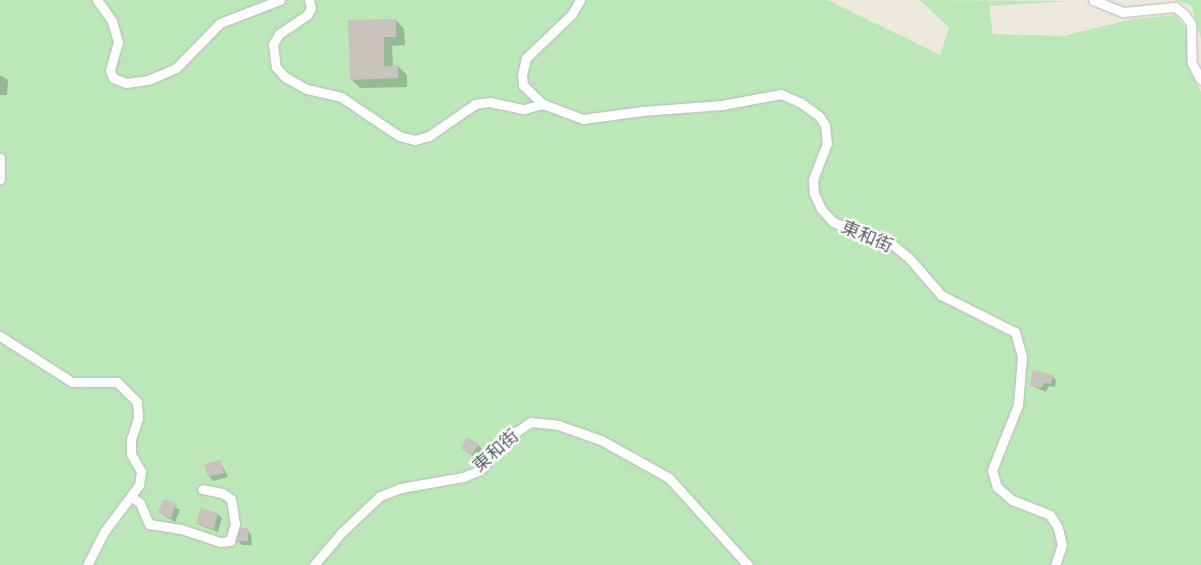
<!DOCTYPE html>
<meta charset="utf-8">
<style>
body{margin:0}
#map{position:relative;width:1201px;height:565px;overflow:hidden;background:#ede9df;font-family:Figtree,"Noto Sans TC",sans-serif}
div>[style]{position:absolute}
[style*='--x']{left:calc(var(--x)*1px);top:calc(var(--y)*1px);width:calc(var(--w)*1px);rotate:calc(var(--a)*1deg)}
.green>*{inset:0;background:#bce7b9}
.shadow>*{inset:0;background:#0003}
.building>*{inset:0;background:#c8c3bc}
.roads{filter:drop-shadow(0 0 1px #b5b9be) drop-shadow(0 0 1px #b5b9be)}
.minor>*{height:9px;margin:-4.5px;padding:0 4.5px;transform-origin:4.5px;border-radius:4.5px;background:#fff}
span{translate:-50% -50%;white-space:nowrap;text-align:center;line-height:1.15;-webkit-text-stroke:4.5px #fff;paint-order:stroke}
.street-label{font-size:18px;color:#585d62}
</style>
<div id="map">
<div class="green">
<i style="clip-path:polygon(0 0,828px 0,940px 55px,949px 28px,920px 0,1071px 1px,989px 6px,993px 34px,1063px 36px,1133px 19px,1176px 15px,1190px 35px,1190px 71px,1201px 92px,1201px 565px,0 565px)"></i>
<i style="clip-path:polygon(1173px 0,1201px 0,1201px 39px,1191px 5px)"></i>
</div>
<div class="shadow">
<i style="clip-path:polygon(396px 20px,404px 29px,405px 45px,392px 46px,393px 67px,398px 66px,407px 75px,407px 87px,360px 88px,351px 79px)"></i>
<i style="clip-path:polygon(0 75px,8px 80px,7px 95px,0 95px)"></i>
<i style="clip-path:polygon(1052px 376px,1056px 380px,1055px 387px,1049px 386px,1046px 392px,1030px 385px)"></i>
<i style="clip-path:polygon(478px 445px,482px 449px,476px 459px,462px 448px)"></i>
<i style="clip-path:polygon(220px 461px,228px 477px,213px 481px,209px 476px)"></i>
<i style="clip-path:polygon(165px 501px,180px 510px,175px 522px,160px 513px)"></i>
<i style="clip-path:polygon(217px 514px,222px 518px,218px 532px,197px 524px)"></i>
<i style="clip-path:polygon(247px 530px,251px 534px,252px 545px,242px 545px,238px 541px)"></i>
</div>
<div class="building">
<i style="clip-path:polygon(396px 19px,396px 37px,384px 37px,384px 66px,398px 65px,398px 78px,350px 80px,348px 20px)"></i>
<i style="clip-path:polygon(1033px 370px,1053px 375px,1051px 384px,1044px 383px,1041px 388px,1029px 386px)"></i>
<i style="clip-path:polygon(467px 437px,479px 444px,472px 455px,461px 449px)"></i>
<i style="clip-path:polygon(221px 460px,224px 473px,208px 477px,204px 464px)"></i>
<i style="clip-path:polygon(164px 499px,176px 504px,171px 518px,158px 513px)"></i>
<i style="clip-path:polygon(200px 508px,218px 513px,214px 529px,196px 524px)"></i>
<i style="clip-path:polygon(240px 528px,248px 528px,248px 541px,236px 541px)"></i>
</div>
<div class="roads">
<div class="minor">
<i style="--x:97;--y:0;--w:26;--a:54"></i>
<i style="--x:112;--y:21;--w:22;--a:74"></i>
<i style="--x:118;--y:42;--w:29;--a:106"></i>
<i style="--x:110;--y:70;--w:9;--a:69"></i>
<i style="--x:113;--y:78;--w:14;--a:21"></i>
<i style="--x:126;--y:83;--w:22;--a:-8"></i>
<i style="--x:148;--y:80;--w:30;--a:-23"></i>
<i style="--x:176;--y:68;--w:63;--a:-45.6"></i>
<i style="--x:220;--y:23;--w:64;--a:-21"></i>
<i style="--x:309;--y:0;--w:8;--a:76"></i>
<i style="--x:311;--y:8;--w:8;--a:120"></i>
<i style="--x:307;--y:15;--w:34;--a:146"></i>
<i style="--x:279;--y:34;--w:12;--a:121"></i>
<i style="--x:273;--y:44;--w:23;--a:83"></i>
<i style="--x:276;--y:67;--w:13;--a:48"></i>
<i style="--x:285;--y:77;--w:25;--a:29"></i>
<i style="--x:307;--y:89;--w:35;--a:13"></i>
<i style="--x:341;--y:97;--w:70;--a:33.9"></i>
<i style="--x:399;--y:136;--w:16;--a:14"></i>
<i style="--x:415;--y:140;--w:15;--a:-16"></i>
<i style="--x:429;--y:136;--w:56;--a:-34.8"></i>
<i style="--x:475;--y:104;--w:15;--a:-8"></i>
<i style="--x:490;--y:102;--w:35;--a:12"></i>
<i style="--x:524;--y:109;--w:20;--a:-15"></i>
<i style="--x:580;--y:0;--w:16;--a:120"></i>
<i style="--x:572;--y:14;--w:64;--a:136.3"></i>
<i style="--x:526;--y:58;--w:17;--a:103"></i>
<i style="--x:522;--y:75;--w:10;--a:84"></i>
<i style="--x:523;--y:85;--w:28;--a:44"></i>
<i style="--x:543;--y:104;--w:43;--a:20.6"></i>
<i style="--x:583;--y:119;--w:60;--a:-7.7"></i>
<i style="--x:642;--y:111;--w:80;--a:-4.3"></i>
<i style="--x:722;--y:105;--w:60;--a:-10.6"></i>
<i style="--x:781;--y:94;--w:22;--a:24"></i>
<i style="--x:801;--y:103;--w:22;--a:36"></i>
<i style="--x:819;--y:116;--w:11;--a:56"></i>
<i style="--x:825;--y:125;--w:18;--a:84"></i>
<i style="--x:827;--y:143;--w:39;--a:111"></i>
<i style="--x:813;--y:179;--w:14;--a:86"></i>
<i style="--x:814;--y:193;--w:17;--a:66"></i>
<i style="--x:821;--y:209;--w:18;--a:47"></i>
<i style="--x:833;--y:222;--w:64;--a:21"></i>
<i style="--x:893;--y:245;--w:21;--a:39"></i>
<i style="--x:909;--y:258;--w:49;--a:49.1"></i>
<i style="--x:941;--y:295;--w:83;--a:26.6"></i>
<i style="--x:1015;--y:332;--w:26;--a:74"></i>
<i style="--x:1022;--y:357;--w:48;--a:94.8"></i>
<i style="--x:1018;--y:405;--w:70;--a:111.8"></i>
<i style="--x:992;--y:470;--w:18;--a:74"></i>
<i style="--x:997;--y:487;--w:20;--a:41"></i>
<i style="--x:1012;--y:500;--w:41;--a:21.5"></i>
<i style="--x:1050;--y:515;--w:15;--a:58"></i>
<i style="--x:1058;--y:528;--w:17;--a:77"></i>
<i style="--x:1062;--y:545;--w:21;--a:109"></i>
<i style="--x:1093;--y:0;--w:32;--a:22"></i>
<i style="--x:1123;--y:12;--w:52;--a:-5.5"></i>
<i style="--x:1175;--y:7;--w:11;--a:38"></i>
<i style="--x:1184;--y:14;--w:12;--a:55"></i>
<i style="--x:1191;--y:24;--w:39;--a:89"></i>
<i style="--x:1192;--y:63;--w:19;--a:62"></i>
<i style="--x:0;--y:158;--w:21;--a:90"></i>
<i style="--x:0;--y:336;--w:85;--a:32.6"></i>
<i style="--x:72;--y:382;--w:45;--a:0"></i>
<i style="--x:117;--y:382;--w:28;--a:45"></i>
<i style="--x:137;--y:402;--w:16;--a:86"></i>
<i style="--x:138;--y:418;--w:22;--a:108"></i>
<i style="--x:131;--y:439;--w:15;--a:90"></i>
<i style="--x:131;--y:454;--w:20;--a:60"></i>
<i style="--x:141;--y:471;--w:14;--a:98"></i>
<i style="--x:139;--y:485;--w:59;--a:126.7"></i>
<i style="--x:104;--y:532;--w:37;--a:117"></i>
<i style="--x:131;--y:496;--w:11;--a:38"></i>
<i style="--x:140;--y:503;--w:23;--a:67"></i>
<i style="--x:149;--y:524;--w:32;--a:9"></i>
<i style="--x:181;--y:529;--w:41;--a:18.4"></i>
<i style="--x:220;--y:542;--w:10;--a:-6"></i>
<i style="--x:230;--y:541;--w:18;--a:-74"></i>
<i style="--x:235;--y:524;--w:25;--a:-99"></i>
<i style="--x:231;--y:499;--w:11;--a:-146"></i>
<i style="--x:222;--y:493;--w:20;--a:-169"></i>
<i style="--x:314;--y:565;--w:43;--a:-49.7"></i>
<i style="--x:342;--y:532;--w:52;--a:-43.5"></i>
<i style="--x:380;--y:496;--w:22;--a:-21"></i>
<i style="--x:401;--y:488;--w:63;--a:-10.1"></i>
<i style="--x:463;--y:477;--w:18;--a:-22"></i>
<i style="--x:480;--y:470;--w:42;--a:-49.8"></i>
<i style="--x:507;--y:438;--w:29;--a:-34"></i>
<i style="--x:531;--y:422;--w:27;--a:6"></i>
<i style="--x:558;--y:425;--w:46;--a:19.2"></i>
<i style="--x:601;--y:440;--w:78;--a:29.2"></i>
<i style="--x:669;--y:478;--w:118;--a:47.8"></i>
</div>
</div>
<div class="street-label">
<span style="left:867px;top:237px;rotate:23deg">東和街</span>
<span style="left:496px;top:451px;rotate:-41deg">東和街</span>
</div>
</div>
